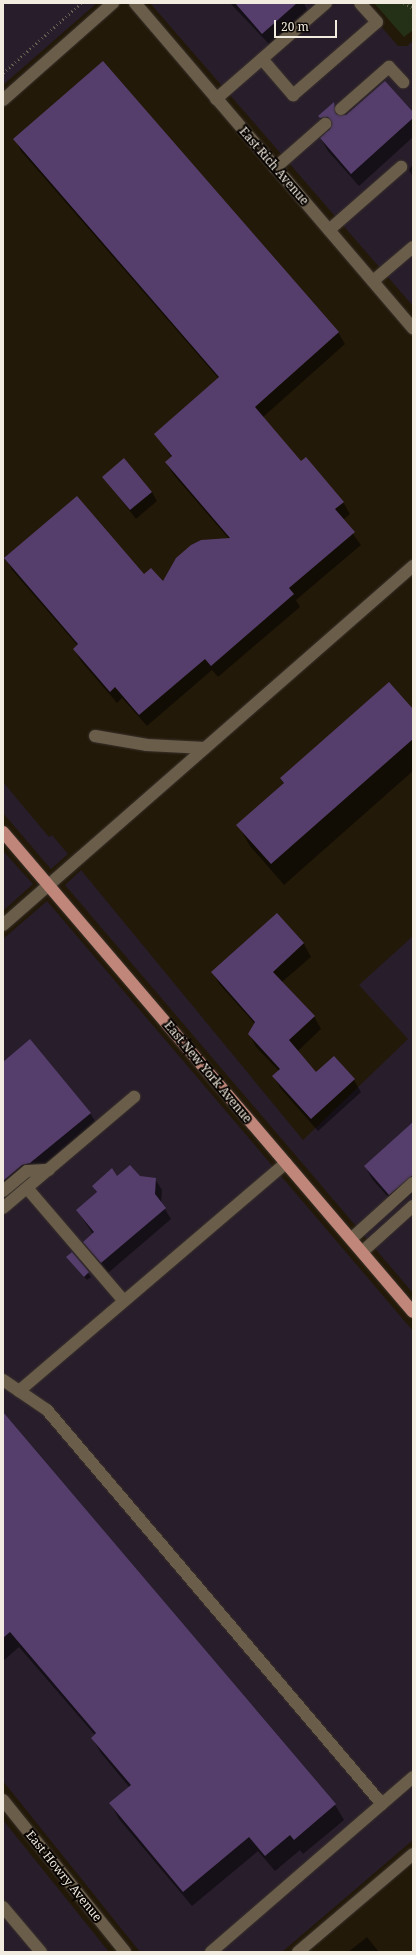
<!DOCTYPE html>
<style>
body{margin:0}
#map{position:relative;width:416px;height:1955px;overflow:hidden;background:#231908;font-family:"Noto Serif",serif}
div>[style]{position:absolute}
[style*='--x']{left:calc(var(--x)*1px);top:calc(var(--y)*1px);width:calc(var(--w)*1px);rotate:calc(var(--a)*1deg)}
.commercial>*{inset:0;background:#281d2b}
.green>*{inset:0;background:#253117}
.shadow>*{inset:0;background:#0007}
.building>*{inset:0;background:#553e6b}
.path>*{height:2.5px;margin-top:-1.25px;transform-origin:0;background:repeating-linear-gradient(90deg,#685f50 0 1px,transparent 0 4px)}
.roads{filter:drop-shadow(0 0 1px #3a322d) drop-shadow(0 0 1px #3a322d)}
.lane>*{height:12px;margin:-6px;padding:0 6px;transform-origin:6px;border-radius:6px;background:#6a5e4b}
.street>*{height:12px;margin:-6px;padding:0 6px;transform-origin:6px;border-radius:6px;background:#6a5e4b}
.secondary>*{height:12px;margin:-6px;padding:0 6px;transform-origin:6px;border-radius:6px;background:#6a5e4b}
.primary>*{height:12px;margin:-6px;padding:0 6px;transform-origin:6px;border-radius:6px;background:#bf8679}
span{translate:-50% -50%;white-space:nowrap;text-align:center;line-height:1.15;-webkit-text-stroke:4px #090502;paint-order:stroke}
.street-label{font-size:12px;color:#f2ebe0}
.frame{position:absolute;inset:0;border:4px solid #f2ebe0;pointer-events:none}
.scale{position:absolute;left:274px;top:20px;width:63px;height:18px;box-sizing:border-box;border:2px solid #f2ebe0;border-top:0;padding-left:5px;font-size:12px;line-height:14px;white-space:nowrap;color:#f2ebe0;-webkit-text-stroke:3px #090502;paint-order:stroke}
</style>
<div id="map">
<div class="commercial">
<i style="clip-path:polygon(3px 3px,97px 3px,3px 85px)"></i>
<i style="clip-path:polygon(150px 3px,361px 3px,398px 46px,407px 46px,413px 41px,413px 306px)"></i>
<i style="clip-path:polygon(3px 782px,49px 837px,52px 835px,68px 854px,51px 869px,3px 813px)"></i>
<i style="clip-path:polygon(3px 851px,33px 884px,3px 911px)"></i>
<i style="clip-path:polygon(81px 870px,303px 1140px,408px 1039px,359px 985px,413px 936px,413px 1293px,65px 885px)"></i>
<i style="clip-path:polygon(47px 901px,413px 1331px,413px 1840px,282px 1952px,140px 1952px,3px 1781px,3px 939px)"></i>
<i style="clip-path:polygon(3px 1820px,109px 1952px,3px 1952px)"></i>
</div>
<div class="green">
<i style="clip-path:polygon(374px 3px,413px 3px,413px 30px,404px 37px)"></i>
</div>
<div class="shadow">
<i style="clip-path:polygon(230px 3px,304px 3px,307px 10px,269px 44px)"></i>
<i style="clip-path:polygon(385px 82px,413px 114px,413px 137px,359px 186px,328px 151px,321px 139px,329px 132px,319px 116px,333px 103px,343px 117px)"></i>
<i style="clip-path:polygon(15px 139px,338px 332px,345px 344px,262px 418px,301px 463px,343px 502px,350px 514px,343px 520px,361px 545px,296px 600px,300px 607px,218px 677px,212px 670px,147px 726px,122px 698px,117px 703px,81px 661px,74px 649px,78px 646px,12px 570px,6px 558px,144px 575px,163px 583px,229px 539px,173px 474px,166px 462px,172px 458px,155px 434px,219px 379px,21px 151px)"></i>
<i style="clip-path:polygon(413px 164px,413px 177px,409px 170px)"></i>
<i style="clip-path:polygon(103px 477px,152px 492px,157px 501px,136px 519px)"></i>
<i style="clip-path:polygon(413px 711px,413px 771px,284px 885px,250px 846px,238px 825px,284px 784px,281px 779px)"></i>
<i style="clip-path:polygon(277px 915px,304px 944px,311px 957px,282px 982px,314px 1016px,321px 1029px,297px 1052px,316px 1073px,354px 1080px,361px 1092px,318px 1131px,281px 1089px,273px 1076px,279px 1071px,256px 1047px,249px 1034px,255px 1024px,220px 985px,212px 972px)"></i>
<i style="clip-path:polygon(3px 1063px,90px 1113px,99px 1128px,3px 1208px)"></i>
<i style="clip-path:polygon(413px 1123px,413px 1193px,397px 1207px,372px 1179px,365px 1166px)"></i>
<i style="clip-path:polygon(117px 1177px,155px 1179px,162px 1190px,161px 1203px,171px 1219px,108px 1273px,84px 1242px,93px 1234px,77px 1210px,97px 1193px,93px 1187px)"></i>
<i style="clip-path:polygon(72px 1253px,91px 1277px,87px 1280px,67px 1257px)"></i>
<i style="clip-path:polygon(3px 1414px,335px 1805px,344px 1820px,303px 1854px,300px 1850px,275px 1871px,258px 1851px,192px 1906px,119px 1819px,111px 1804px,130px 1788px,101px 1753px,92px 1738px,95px 1735px,19px 1647px,3px 1661px)"></i>
<i style="clip-path:polygon(367px 1937px,379px 1952px,348px 1952px)"></i>
</div>
<div class="building">
<i style="clip-path:polygon(235px 3px,297px 3px,262px 34px)"></i>
<i style="clip-path:polygon(103px 61px,339px 332px,255px 407px,301px 461px,306px 457px,344px 502px,335px 509px,355px 532px,289px 588px,294px 594px,211px 666px,205px 659px,139px 715px,115px 687px,110px 692px,73px 649px,78px 644px,4px 558px,77px 496px,144px 574px,151px 568px,163px 581px,176px 558px,191px 545px,201px 540px,230px 538px,165px 462px,172px 456px,154px 434px,219px 377px,13px 139px)"></i>
<i style="clip-path:polygon(385px 81px,413px 112px,413px 118px,351px 174px,320px 138px,330px 129px,332px 123px,328px 117px,320px 118px,318px 116px,334px 102px,336px 114px,346px 115px)"></i>
<i style="clip-path:polygon(124px 458px,152px 492px,130px 510px,102px 477px)"></i>
<i style="clip-path:polygon(389px 682px,413px 709px,413px 739px,271px 864px,236px 825px,284px 783px,280px 778px)"></i>
<i style="clip-path:polygon(277px 913px,304px 943px,273px 972px,315px 1016px,289px 1040px,316px 1072px,334px 1056px,355px 1079px,311px 1119px,272px 1076px,280px 1069px,248px 1034px,255px 1022px,211px 972px)"></i>
<i style="clip-path:polygon(30px 1039px,91px 1113px,30px 1163px,22px 1165px,3px 1181px,3px 1062px)"></i>
<i style="clip-path:polygon(413px 1122px,413px 1175px,389px 1195px,364px 1166px)"></i>
<i style="clip-path:polygon(130px 1165px,140px 1176px,156px 1178px,155px 1194px,166px 1208px,101px 1263px,83px 1242px,94px 1232px,76px 1210px,97px 1192px,92px 1186px,112px 1168px,117px 1176px)"></i>
<i style="clip-path:polygon(72px 1252px,89px 1272px,84px 1277px,66px 1257px)"></i>
<i style="clip-path:polygon(3px 1412px,336px 1804px,294px 1840px,290px 1835px,265px 1856px,249px 1837px,183px 1892px,109px 1803px,131px 1785px,91px 1738px,96px 1733px,10px 1632px,3px 1638px)"></i>
</div>
<div class="path">
<i style="--x:404;--y:3;--w:10;--a:29"></i>
<i style="--x:3;--y:73;--w:105;--a:-41.9"></i>
</div>
<div class="roads">
<div class="lane">
<i style="--x:262;--y:59;--w:48;--a:49.3"></i>
<i style="--x:293;--y:95;--w:111;--a:-41"></i>
<i style="--x:377;--y:22;--w:25;--a:-132"></i>
<i style="--x:216;--y:99;--w:146;--a:-41.1"></i>
<i style="--x:341;--y:109;--w:64;--a:-41.2"></i>
<i style="--x:389;--y:67;--w:21;--a:47"></i>
<i style="--x:275;--y:168;--w:67;--a:-41.3"></i>
<i style="--x:329;--y:230;--w:96;--a:-41.2"></i>
<i style="--x:373;--y:281;--w:52;--a:-40.4"></i>
<i style="--x:95;--y:736;--w:53;--a:9.8"></i>
<i style="--x:147;--y:745;--w:58;--a:3"></i>
<i style="--x:27;--y:1188;--w:148;--a:49.4"></i>
<i style="--x:3;--y:1191;--w:31;--a:-40"></i>
<i style="--x:27;--y:1171;--w:22;--a:-3"></i>
<i style="--x:3;--y:1208;--w:172;--a:-40.3"></i>
<i style="--x:351;--y:1239;--w:84;--a:-42.1"></i>
<i style="--x:362;--y:1252;--w:69;--a:-42"></i>
<i style="--x:3;--y:1380;--w:53;--a:34.3"></i>
<i style="--x:47;--y:1410;--w:517;--a:49.63"></i>
<i style="--x:19;--y:1391;--w:351;--a:-40.5"></i>
<i style="--x:3;--y:1907;--w:59;--a:49.8"></i>
<i style="--x:211;--y:1952;--w:267;--a:-40.9"></i>
</div>
<div class="street">
<i style="--x:135;--y:3;--w:428;--a:49.5"></i>
<i style="--x:3;--y:100;--w:147;--a:-41.4"></i>
<i style="--x:298;--y:1952;--w:151;--a:-40.4"></i>
</div>
<div class="secondary">
<i style="--x:3;--y:925;--w:545;--a:-41.21"></i>
<i style="--x:3;--y:1800;--w:195;--a:51.2"></i>
</div>
<div class="primary">
<i style="--x:3;--y:832;--w:631;--a:49.5"></i>
</div>
</div>
<div class="street-label">
<span style="left:274px;top:166px;rotate:49deg">East Rich Avenue</span>
<span style="left:208px;top:1072px;rotate:50deg">East New York Avenue</span>
<span style="left:64px;top:1876px;rotate:51deg">East Howry Avenue</span>
</div>
<div class="frame"></div>
<div class="scale">20 m</div>
</div>
